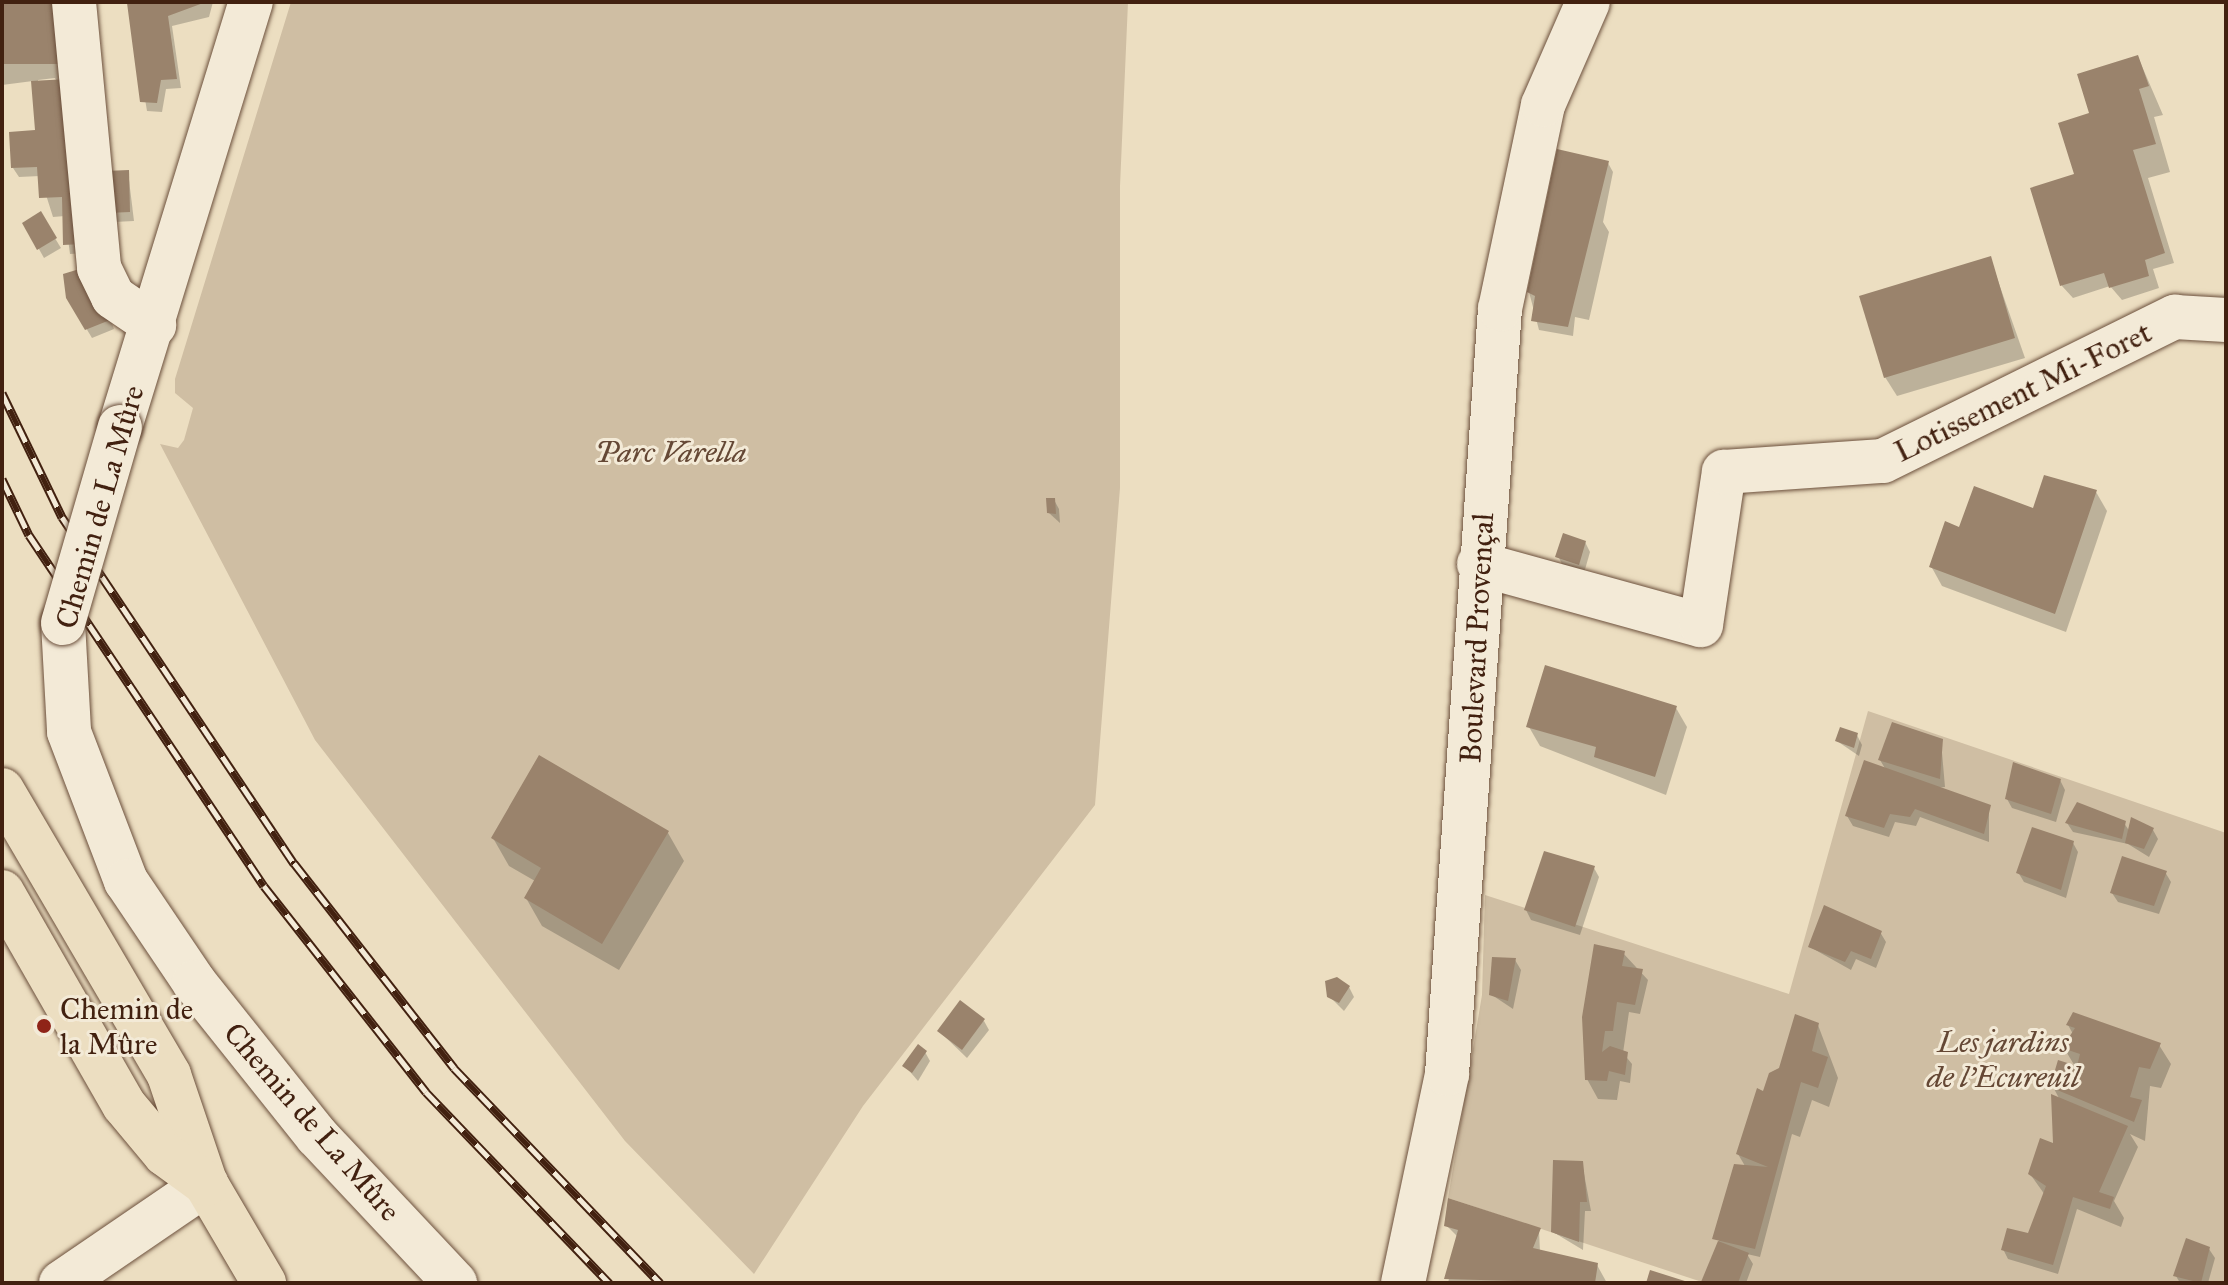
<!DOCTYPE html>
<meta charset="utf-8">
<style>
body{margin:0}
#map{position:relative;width:2228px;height:1285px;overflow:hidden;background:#ecdec1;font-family:"IM FELL Great Primer",serif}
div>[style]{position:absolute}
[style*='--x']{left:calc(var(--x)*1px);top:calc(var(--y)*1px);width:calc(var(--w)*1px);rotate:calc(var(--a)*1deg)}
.green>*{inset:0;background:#cfbea3}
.shadow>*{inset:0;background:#0003}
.building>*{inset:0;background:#9a836c}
.roads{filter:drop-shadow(0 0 2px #6c503c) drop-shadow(0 0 2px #6c503c)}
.minor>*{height:44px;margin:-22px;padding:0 22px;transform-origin:22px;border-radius:22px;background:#f3ead7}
.major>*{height:44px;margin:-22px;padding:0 22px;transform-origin:22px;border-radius:22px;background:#ecdec1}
.rail>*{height:9px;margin-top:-4.5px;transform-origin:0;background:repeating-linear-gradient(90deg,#f3ead7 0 18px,#422110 0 36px);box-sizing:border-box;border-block:2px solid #422110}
.bridges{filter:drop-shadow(0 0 2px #6c503c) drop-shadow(0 0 2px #6c503c)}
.minor-bridge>*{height:44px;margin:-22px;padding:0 22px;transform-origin:22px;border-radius:22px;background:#f3ead7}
.dots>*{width:22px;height:22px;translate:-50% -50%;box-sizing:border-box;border:4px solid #f3ead7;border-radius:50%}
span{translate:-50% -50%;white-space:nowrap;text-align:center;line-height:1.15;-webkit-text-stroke:6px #f3ead7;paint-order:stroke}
.street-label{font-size:30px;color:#422110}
.park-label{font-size:30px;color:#654835;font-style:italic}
.poi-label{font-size:30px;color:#422110}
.left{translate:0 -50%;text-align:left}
.frame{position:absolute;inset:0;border:4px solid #422110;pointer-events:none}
</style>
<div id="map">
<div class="green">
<i style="clip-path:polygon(291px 2px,1128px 2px,1120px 186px,1120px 488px,1095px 805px,863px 1106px,754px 1274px,625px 1141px,315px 740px,160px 444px,178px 448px,184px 440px,193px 408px,175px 393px,175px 379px)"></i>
<i style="clip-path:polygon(1868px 711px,2226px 833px,2226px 1283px,1705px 1283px,1448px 1198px,1482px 995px,1485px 895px,1789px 994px)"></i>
</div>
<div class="shadow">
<i style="clip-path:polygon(evenodd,61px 2px,86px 253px,70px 254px,65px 216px,53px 217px,40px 176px,19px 177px,13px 168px,38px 139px,33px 81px,2px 85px,2px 5px,61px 2px,55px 78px,58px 84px,38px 83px,38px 80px,55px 78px)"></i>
<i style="clip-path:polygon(213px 2px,209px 17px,172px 26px,181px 88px,166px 89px,162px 112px,147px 111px,129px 4px)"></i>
<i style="clip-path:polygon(2138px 57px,2163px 115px,2154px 117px,2170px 172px,2148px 178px,2174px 263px,2153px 269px,2159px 288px,2122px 300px,2110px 286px,2073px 298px,2062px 286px,2032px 189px,2076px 175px,2092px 114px)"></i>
<i style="clip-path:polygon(1608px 163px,1613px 172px,1603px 222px,1609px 232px,1589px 320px,1575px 317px,1573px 336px,1539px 330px,1529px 292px)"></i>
<i style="clip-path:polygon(128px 172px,134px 221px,114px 222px,109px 212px)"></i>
<i style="clip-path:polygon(40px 214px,61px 248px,44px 258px,25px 224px)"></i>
<i style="clip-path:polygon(1990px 258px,2025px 358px,1897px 396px,1885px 377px)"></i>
<i style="clip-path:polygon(102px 296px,114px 329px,92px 338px,68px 298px)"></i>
<i style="clip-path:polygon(2096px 492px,2107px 511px,2066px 632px,1942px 586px,1931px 566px,1960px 530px)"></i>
<i style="clip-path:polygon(1054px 500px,1059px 509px,1060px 523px,1049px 513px)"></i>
<i style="clip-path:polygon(1585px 542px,1590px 552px,1584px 573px,1563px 566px,1558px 556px)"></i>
<i style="clip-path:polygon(1676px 708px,1687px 727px,1666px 795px,1540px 746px,1529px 727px)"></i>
<i style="clip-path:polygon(1857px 735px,1862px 745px,1859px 756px,1837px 741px)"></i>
<i style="clip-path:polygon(1941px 741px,1945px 787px,1935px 788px,1989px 807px,1989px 842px,1920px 817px,1916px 826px,1895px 822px,1889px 837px,1853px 826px,1847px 816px,1886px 770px,1880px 760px)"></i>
<i style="clip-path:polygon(2060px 780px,2065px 790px,2056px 822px,2012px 808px,2007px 799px)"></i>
<i style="clip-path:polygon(2067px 823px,2124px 823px,2130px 832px,2153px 830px,2158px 839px,2149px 857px,2128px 844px,2073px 832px)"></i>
<i style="clip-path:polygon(668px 833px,684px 861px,619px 970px,542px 926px,526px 898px,535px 881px,509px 866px,493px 838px)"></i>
<i style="clip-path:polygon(2073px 843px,2078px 852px,2066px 898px,2024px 882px,2018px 872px)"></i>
<i style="clip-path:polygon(1594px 868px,1599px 877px,1580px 935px,1531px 920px,1526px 910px)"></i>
<i style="clip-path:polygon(2165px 872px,2171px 882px,2159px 914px,2118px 902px,2112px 893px)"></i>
<i style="clip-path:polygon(1880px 932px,1886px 942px,1876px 968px,1856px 959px,1851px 970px,1810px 947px)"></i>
<i style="clip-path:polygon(1623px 953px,1648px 980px,1640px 1014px,1629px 1012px,1623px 1053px,1632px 1064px,1630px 1083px,1620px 1081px,1617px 1100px,1598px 1099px,1587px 1079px)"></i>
<i style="clip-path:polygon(1515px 960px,1521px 970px,1513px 1009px,1492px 995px)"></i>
<i style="clip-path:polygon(1349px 987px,1354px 997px,1344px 1011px,1329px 996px)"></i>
<i style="clip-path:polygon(984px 1021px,989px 1030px,967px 1058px,939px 1031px)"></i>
<i style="clip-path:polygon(1818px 1025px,1838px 1078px,1829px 1107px,1812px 1100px,1800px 1137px,1792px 1134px,1760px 1257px,1747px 1254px,1753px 1264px,1746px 1283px,1704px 1283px,1745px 1166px,1738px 1154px,1763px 1094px)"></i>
<i style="clip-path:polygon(2068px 1025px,2159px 1045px,2171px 1064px,2161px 1088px,2150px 1086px,2145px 1141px,2130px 1134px,2138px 1147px,2114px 1201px,2124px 1218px,2121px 1227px,2077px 1209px,2058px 1274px,2008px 1259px,2003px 1249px,2029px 1235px,2045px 1195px,2030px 1174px,2055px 1146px,2060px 1100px,2053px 1087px,2076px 1068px,2064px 1048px,2073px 1034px)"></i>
<i style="clip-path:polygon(925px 1052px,930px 1061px,918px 1081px,905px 1066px)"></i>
<i style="clip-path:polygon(1582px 1163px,1591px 1211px,1585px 1211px,1583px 1250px,1553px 1232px)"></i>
<i style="clip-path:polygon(1446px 1225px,1539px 1230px,1540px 1252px,1597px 1265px,1607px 1283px,1448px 1283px,1458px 1237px)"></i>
<i style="clip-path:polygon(2209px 1249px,2215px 1258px,2208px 1283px,2180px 1283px,2176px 1276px)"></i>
</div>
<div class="building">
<i style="clip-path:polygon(60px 2px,69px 64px,2px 64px,2px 3px)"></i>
<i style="clip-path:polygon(206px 2px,168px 16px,177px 79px,161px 80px,157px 103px,140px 102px,127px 3px)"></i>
<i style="clip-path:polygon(2138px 55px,2149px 86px,2139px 89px,2156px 144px,2133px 150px,2165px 253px,2145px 260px,2149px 276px,2109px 288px,2104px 273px,2060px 286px,2030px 188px,2074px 174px,2058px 123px,2089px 113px,2077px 74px)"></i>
<i style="clip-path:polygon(68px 79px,82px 244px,63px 245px,62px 197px,39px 198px,37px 167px,11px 168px,9px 132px,35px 130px,31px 81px)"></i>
<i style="clip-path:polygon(1557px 149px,1609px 161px,1568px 327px,1531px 321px,1535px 296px,1527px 292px)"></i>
<i style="clip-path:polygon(129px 170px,130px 212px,107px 213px,105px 171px)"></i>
<i style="clip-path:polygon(41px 211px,57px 238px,37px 250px,22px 223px)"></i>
<i style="clip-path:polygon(1991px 256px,2015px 338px,1884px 378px,1859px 296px)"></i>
<i style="clip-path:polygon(86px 267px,110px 320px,85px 330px,66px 298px,63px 274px)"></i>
<i style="clip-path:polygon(2044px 475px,2097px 490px,2055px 614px,1929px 567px,1945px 521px,1959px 527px,1974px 486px,2033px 508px)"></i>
<i style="clip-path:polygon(1046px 498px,1055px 498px,1056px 514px,1047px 513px)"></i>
<i style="clip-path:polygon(1563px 533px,1586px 541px,1579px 565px,1555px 557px)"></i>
<i style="clip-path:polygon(1545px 665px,1677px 706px,1655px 777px,1594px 757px,1596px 747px,1526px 727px)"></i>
<i style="clip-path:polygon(1892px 722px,1943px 739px,1940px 779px,1878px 760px)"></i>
<i style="clip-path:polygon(1840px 727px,1858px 733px,1854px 748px,1835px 741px)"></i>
<i style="clip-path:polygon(539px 755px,669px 831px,602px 944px,524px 898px,541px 868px,491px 838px)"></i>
<i style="clip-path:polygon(1864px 760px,1991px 805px,1984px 834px,1915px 809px,1910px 817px,1890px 814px,1884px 828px,1845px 816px)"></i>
<i style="clip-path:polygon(2013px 762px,2061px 779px,2051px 814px,2005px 799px)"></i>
<i style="clip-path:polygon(2077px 802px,2126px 821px,2122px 839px,2065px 823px)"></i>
<i style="clip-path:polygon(2131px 817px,2154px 828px,2144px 849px,2125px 843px)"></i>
<i style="clip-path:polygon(2032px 827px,2074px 841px,2061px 890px,2016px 873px)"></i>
<i style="clip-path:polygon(1544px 851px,1595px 866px,1575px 927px,1524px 910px)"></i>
<i style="clip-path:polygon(2122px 856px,2167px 871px,2154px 906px,2110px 893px)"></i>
<i style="clip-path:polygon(1824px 905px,1882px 931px,1871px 959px,1851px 951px,1845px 962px,1808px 947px)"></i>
<i style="clip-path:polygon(1594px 944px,1625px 951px,1622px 966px,1643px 969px,1635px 1005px,1617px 1002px,1613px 1031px,1605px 1031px,1602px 1052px,1610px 1046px,1628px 1052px,1625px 1075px,1609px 1071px,1607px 1081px,1585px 1080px,1582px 1017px)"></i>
<i style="clip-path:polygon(1492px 957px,1516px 958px,1508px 1001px,1489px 995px)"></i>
<i style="clip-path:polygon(1337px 977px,1350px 986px,1339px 1003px,1327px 997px,1325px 981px)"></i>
<i style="clip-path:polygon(960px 1000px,985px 1019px,962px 1050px,937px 1031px)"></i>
<i style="clip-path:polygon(2073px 1012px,2161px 1043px,2150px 1069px,2139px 1067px,2130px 1097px,2142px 1100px,2134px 1122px,2050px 1087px,2058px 1060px,2077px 1066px,2080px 1054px,2062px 1048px,2075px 1028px,2066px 1025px)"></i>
<i style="clip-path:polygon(1795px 1014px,1819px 1023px,1812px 1051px,1828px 1057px,1818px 1088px,1801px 1082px,1755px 1249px,1712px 1239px,1734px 1164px,1768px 1167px,1736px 1154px,1757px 1088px,1763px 1091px,1769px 1073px,1779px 1068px)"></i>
<i style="clip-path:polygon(918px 1044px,927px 1051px,912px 1073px,902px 1066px)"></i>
<i style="clip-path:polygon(2051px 1094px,2128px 1126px,2099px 1192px,2114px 1197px,2110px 1209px,2073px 1197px,2053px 1265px,2001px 1250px,2007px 1228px,2028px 1233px,2046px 1186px,2028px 1174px,2040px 1138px,2053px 1143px)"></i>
<i style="clip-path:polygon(1553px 1160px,1583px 1161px,1587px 1202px,1580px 1202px,1579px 1242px,1551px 1232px)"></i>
<i style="clip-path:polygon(1448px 1198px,1541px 1228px,1533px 1248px,1598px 1263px,1595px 1283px,1444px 1279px,1458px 1230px,1444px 1226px)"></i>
<i style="clip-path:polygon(2186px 1238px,2210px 1247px,2201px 1283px,2173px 1276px)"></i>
<i style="clip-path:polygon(1718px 1241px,1749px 1253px,1738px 1283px,1701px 1282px)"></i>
<i style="clip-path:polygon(1650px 1270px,1688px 1282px,1688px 1283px,1646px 1283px)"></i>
</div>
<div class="roads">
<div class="minor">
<i style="--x:74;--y:2;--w:267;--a:84.6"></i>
<i style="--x:99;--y:268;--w:32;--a:64"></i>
<i style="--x:113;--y:297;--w:50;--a:34.3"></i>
<i style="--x:120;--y:427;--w:445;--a:-72.9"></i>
<i style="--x:1479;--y:564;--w:230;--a:15.4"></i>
<i style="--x:1701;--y:625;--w:155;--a:-81.5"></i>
<i style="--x:1724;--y:472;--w:159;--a:-4"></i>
<i style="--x:1883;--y:461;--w:326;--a:-26.3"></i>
<i style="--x:2175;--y:317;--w:51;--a:3.4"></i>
<i style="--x:63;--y:623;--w:109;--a:86.8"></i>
<i style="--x:69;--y:732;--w:160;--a:69.1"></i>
<i style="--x:126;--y:881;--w:122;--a:56"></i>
<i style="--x:194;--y:982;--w:197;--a:51.4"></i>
<i style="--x:317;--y:1136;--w:202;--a:46.8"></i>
<i style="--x:61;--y:1283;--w:176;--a:-34.3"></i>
<i style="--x:1403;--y:1283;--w:214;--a:-78.1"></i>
<i style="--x:1447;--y:1074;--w:767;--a:-86.04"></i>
<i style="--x:1500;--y:309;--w:208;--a:-78.1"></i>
<i style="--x:1543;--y:105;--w:112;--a:-66.4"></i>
</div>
<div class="major">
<i style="--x:2;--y:790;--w:330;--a:59.6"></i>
<i style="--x:169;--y:1075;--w:115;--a:71.3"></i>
<i style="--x:206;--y:1184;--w:115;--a:59.6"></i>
<i style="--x:2;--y:892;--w:245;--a:60.2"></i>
<i style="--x:124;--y:1105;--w:64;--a:50.1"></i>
<i style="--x:165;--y:1154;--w:51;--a:36.2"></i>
</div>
</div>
<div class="rail">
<i style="--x:2;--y:393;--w:138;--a:64.2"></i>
<i style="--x:62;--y:517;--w:417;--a:56.2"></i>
<i style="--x:294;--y:863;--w:260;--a:52"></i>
<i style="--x:454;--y:1068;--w:298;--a:46.2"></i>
<i style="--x:2;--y:479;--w:62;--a:64.3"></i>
<i style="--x:29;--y:535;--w:422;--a:56.2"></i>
<i style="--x:264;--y:886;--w:262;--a:51.8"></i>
<i style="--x:426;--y:1092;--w:265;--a:46.2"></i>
</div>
<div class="bridges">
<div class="minor-bridge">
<i style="--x:63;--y:623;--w:204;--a:-73.8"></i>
</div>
</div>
<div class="dots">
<i style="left:44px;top:1026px;background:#8f2418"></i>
</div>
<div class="street-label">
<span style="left:2023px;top:392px;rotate:-26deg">Lotissement Mi-Foret</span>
<span style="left:100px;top:507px;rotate:-74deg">Chemin de La Mûre</span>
<span style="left:1477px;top:638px;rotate:-87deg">Boulevard Provençal</span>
<span style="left:312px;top:1122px;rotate:49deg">Chemin de La Mûre</span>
</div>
<div class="park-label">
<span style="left:671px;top:452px">Parc Varella</span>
<span style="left:2003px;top:1059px">Les jardins<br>de l'Ecureuil</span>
</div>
<div class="poi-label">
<span class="left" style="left:60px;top:1026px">Chemin de<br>la Mûre</span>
</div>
<div class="frame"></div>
</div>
